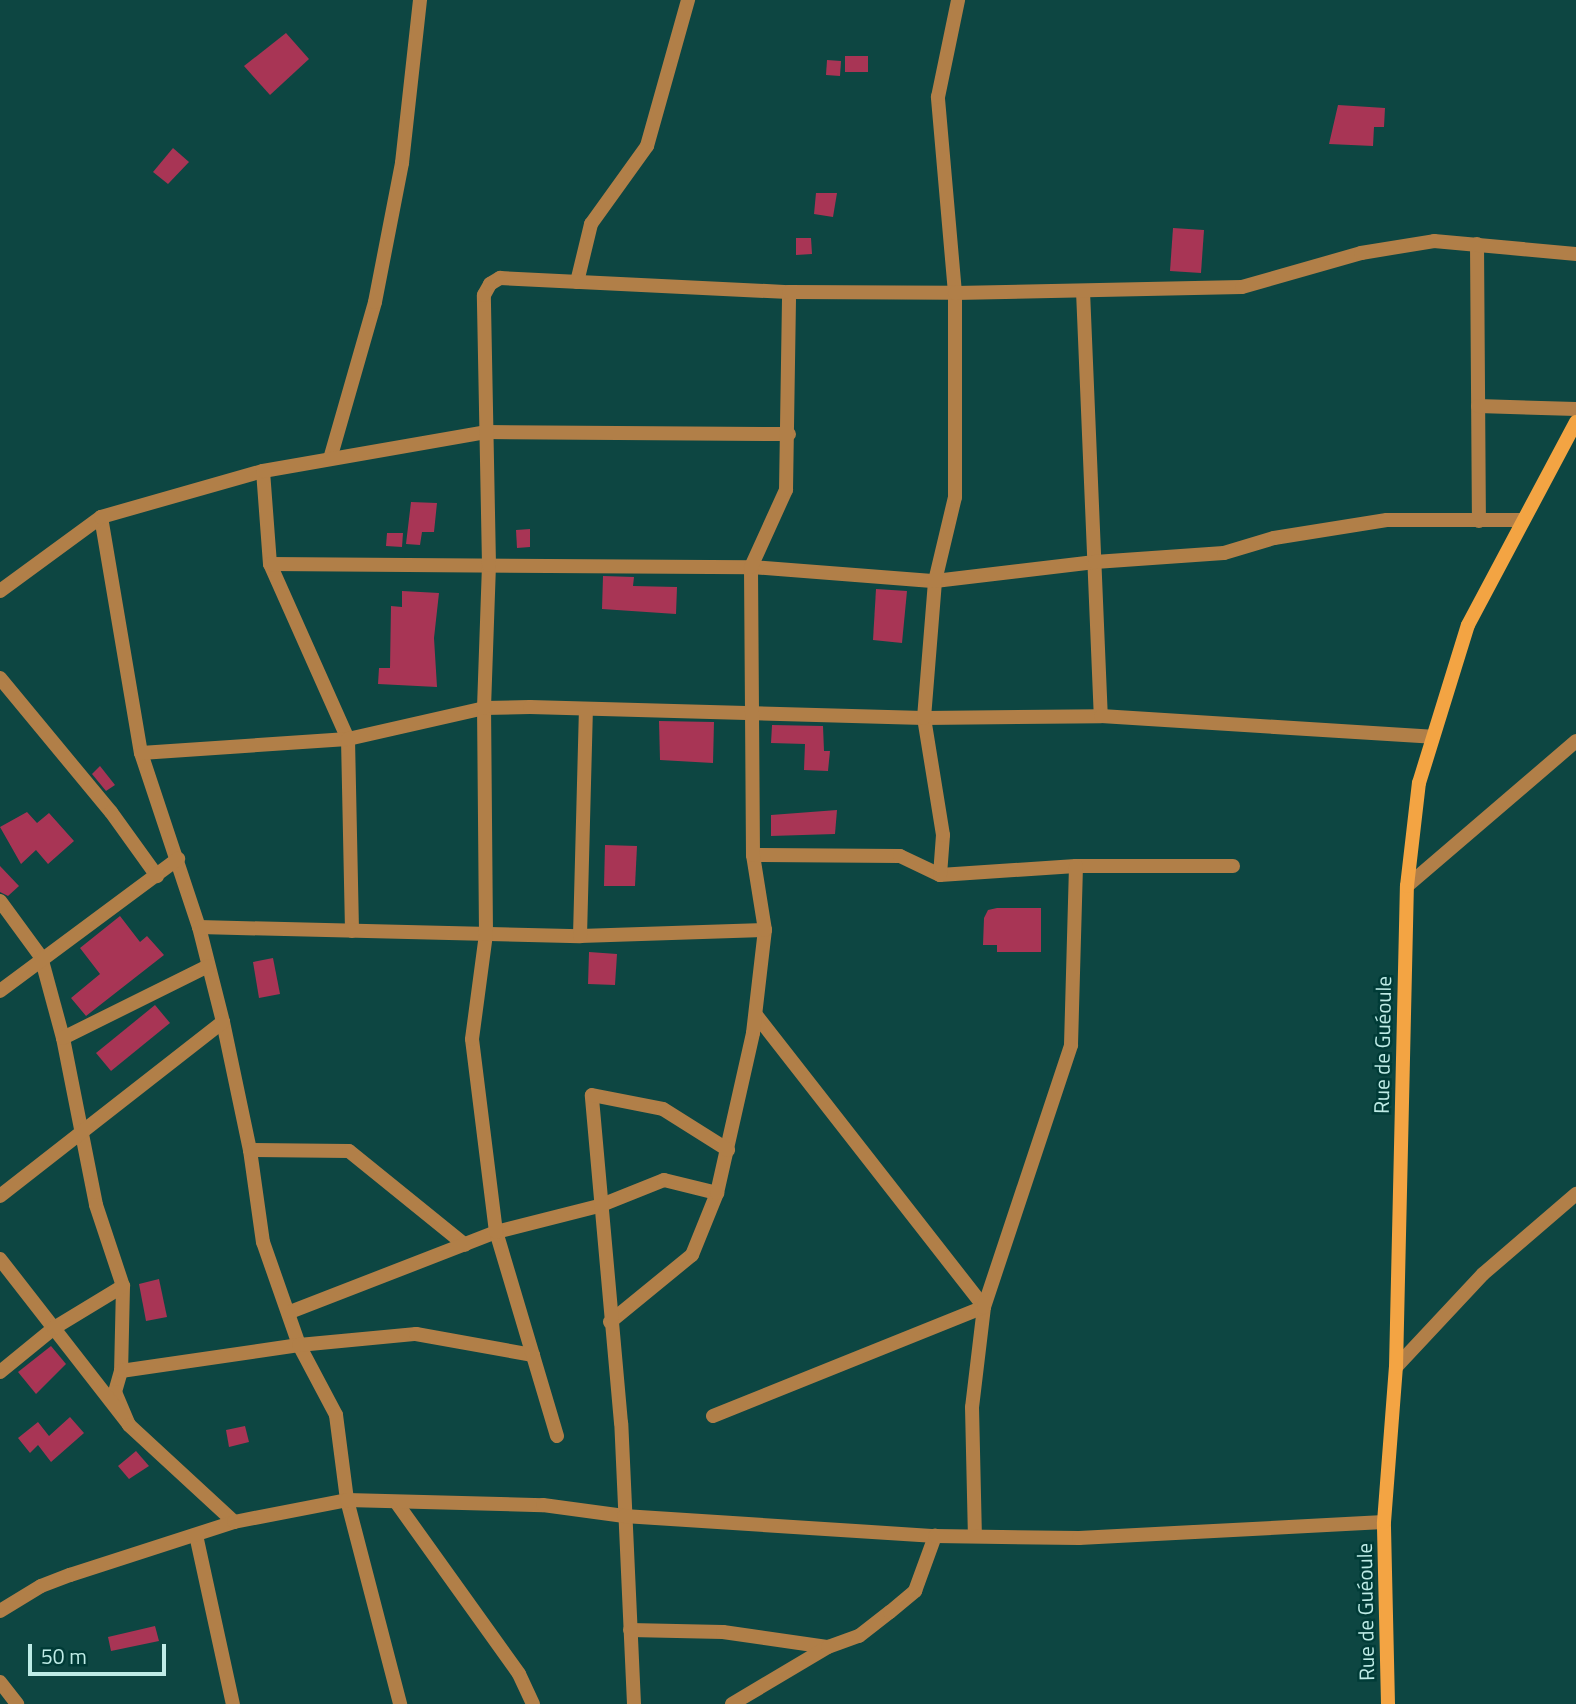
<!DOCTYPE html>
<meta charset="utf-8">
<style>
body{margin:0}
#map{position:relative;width:1576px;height:1704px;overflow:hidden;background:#0d4642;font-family:"Titillium Web",sans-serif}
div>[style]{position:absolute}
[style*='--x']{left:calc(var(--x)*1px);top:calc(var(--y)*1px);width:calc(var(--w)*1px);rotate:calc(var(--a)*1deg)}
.building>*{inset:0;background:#a83555}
.minor>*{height:14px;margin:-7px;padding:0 7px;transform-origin:7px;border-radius:7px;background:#b17f48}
.tertiary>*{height:14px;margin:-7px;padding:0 7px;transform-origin:7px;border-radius:7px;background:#b17f48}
.secondary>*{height:14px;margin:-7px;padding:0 7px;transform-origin:7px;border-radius:7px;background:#f3a443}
span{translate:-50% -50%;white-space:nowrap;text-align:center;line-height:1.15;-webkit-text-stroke:5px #003b37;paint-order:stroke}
.street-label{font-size:21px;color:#bfece7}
.scale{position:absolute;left:28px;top:1644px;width:138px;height:32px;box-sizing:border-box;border:4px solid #bfece7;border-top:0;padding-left:9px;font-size:21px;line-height:24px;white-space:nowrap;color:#bfece7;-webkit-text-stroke:5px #003b37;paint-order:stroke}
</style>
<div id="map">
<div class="building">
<i style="clip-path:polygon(286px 33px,309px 59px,270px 95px,244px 66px)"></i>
<i style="clip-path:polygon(845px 56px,868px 56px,868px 72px,845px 72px)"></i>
<i style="clip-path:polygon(827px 60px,841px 61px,840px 76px,826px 75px)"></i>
<i style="clip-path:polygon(1338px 105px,1385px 108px,1384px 127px,1374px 127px,1373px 146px,1329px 144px)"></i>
<i style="clip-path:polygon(173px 148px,189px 162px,168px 184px,153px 172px)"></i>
<i style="clip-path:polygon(816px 193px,837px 193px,833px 217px,814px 214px)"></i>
<i style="clip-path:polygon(1173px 228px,1204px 230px,1201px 273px,1170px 271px)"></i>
<i style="clip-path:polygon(796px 238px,811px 238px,812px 254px,796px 255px)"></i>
<i style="clip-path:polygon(411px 502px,437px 503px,434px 532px,422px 532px,420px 545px,406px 544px)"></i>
<i style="clip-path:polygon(530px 529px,530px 547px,517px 548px,516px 530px)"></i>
<i style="clip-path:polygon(387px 533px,403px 533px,402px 547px,386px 546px)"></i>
<i style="clip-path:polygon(603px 576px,634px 577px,633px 586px,677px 587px,676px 614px,602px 609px)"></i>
<i style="clip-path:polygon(876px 589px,907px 591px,902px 643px,873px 640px)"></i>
<i style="clip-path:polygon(402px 591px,439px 593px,434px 638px,437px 687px,378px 684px,379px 668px,390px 668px,391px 606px,402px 607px)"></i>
<i style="clip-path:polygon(659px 721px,714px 722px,713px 763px,660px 760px)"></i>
<i style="clip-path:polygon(772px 725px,823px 726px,824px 751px,830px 751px,828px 771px,804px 770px,805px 744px,771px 743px)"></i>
<i style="clip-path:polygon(100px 766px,115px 785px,106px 791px,92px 774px)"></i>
<i style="clip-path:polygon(837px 810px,835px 834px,771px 836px,771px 815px)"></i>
<i style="clip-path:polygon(27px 812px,37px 823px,49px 813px,74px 841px,48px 864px,36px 850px,21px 864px,0 827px)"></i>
<i style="clip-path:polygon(605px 845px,637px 846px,635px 886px,604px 886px)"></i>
<i style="clip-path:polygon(0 866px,19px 886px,8px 896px,0 892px)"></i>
<i style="clip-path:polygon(997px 908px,1041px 908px,1041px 952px,997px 952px,997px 945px,983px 945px,984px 918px,988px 910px)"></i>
<i style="clip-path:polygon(120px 916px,140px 942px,147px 936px,164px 955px,86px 1016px,71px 998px,100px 974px,80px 948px)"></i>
<i style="clip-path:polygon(589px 952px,617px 954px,615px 985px,588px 984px)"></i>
<i style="clip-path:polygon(273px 958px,280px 994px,259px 998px,253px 962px)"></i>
<i style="clip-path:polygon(155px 1005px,170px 1023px,111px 1071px,96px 1053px)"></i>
<i style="clip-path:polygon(159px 1279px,167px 1317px,146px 1321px,139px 1284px)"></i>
<i style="clip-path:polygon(51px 1346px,66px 1364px,36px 1394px,18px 1372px)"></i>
<i style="clip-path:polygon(70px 1417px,84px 1433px,51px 1462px,38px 1445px,30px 1453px,18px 1438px,38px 1422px,49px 1436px)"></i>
<i style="clip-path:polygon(245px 1426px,249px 1442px,229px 1447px,226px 1430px)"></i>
<i style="clip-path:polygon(136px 1451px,149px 1466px,129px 1479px,118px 1466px)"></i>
<i style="clip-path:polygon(155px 1626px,159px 1641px,111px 1651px,108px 1637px)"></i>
</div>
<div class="minor">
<i style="--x:1477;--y:244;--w:277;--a:89.6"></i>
<i style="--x:577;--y:282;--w:60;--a:-76.4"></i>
<i style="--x:591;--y:224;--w:96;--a:-54.3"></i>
<i style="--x:647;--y:146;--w:152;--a:-74.3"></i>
<i style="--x:1083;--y:291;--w:425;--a:87.6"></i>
<i style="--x:1478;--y:406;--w:98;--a:1.8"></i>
<i style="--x:330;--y:459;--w:163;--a:-74"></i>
<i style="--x:375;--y:302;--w:142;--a:-79"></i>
<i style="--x:402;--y:163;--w:164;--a:-83.7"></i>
<i style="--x:263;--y:471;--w:93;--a:85.7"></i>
<i style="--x:270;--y:564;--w:192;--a:66"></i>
<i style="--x:348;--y:739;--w:192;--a:88.8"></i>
<i style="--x:101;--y:517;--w:239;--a:80.4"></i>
<i style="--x:141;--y:753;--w:183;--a:71.6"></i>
<i style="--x:199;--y:927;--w:98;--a:75.8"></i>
<i style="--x:223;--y:1022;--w:131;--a:78.1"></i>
<i style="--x:250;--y:1150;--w:93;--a:82"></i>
<i style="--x:263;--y:1242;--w:109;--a:70.7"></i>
<i style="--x:299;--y:1345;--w:79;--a:62.1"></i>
<i style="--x:336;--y:1415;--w:86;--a:82.6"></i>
<i style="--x:347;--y:1500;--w:211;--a:75.4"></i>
<i style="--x:270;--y:564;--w:481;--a:0.4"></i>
<i style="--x:751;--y:567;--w:185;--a:4.4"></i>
<i style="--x:935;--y:581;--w:161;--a:-6.8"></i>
<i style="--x:1095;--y:562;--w:129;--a:-4"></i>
<i style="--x:1224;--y:553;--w:52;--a:-16.7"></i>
<i style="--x:1274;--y:538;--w:114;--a:-9.1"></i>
<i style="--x:1387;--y:520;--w:134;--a:0"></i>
<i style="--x:0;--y:591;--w:125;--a:-36.2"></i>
<i style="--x:101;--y:517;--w:168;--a:-15.9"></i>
<i style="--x:263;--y:471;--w:226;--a:-9.9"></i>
<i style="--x:486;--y:432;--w:303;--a:0.4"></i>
<i style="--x:0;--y:678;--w:174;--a:50.4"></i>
<i style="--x:111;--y:812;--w:79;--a:54.3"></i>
<i style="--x:141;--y:753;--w:207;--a:-3.9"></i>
<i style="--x:348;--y:739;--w:139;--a:-12.8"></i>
<i style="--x:484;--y:708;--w:46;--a:-1.2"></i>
<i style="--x:530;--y:707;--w:394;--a:1.6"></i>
<i style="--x:924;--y:718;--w:177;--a:-0.6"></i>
<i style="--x:1101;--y:716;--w:332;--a:3.6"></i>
<i style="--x:753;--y:855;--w:147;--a:0.4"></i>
<i style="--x:900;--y:856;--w:44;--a:25.4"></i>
<i style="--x:940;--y:875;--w:136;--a:-3.8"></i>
<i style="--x:1076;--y:866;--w:157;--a:0"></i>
<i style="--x:940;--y:875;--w:40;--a:-85.7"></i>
<i style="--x:943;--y:835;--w:119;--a:-99.2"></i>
<i style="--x:924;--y:718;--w:137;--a:-85.4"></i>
<i style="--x:935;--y:581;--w:86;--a:-76.6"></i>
<i style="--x:955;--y:497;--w:204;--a:-90"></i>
<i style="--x:955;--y:293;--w:197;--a:-95"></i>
<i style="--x:938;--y:97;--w:99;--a:-78.3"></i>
<i style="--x:1407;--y:886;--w:223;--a:-40.6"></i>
<i style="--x:0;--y:901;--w:69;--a:53.8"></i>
<i style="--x:41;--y:957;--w:84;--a:74.8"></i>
<i style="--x:63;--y:1038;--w:170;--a:78.8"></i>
<i style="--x:96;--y:1205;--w:85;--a:71.6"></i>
<i style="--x:123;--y:1286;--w:85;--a:91.3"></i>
<i style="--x:121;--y:1371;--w:22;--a:106"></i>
<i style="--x:115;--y:1392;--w:36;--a:67"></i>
<i style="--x:199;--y:927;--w:381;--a:1.4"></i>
<i style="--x:580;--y:936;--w:185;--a:-1.9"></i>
<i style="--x:580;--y:936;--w:226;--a:-88.5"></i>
<i style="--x:0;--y:991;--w:222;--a:-36.6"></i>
<i style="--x:756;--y:1015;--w:370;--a:52"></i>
<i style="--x:984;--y:1307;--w:101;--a:96.8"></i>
<i style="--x:972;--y:1407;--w:129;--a:88.7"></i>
<i style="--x:63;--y:1038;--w:162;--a:-26.4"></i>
<i style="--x:250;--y:1150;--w:99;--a:0.6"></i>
<i style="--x:349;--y:1151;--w:149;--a:39"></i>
<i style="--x:0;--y:1196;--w:283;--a:-38"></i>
<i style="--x:0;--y:1259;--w:210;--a:52.1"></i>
<i style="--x:129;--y:1425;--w:143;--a:42.7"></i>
<i style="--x:290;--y:1312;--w:221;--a:-21.2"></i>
<i style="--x:496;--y:1232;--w:106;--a:-14.2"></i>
<i style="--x:599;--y:1206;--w:70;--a:-21.8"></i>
<i style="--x:664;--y:1180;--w:55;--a:13.8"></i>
<i style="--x:610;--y:1322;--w:106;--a:-39.3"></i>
<i style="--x:692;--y:1255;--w:67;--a:-68"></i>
<i style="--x:717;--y:1193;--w:164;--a:-77.3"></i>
<i style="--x:753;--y:1033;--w:104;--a:-83.4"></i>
<i style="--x:765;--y:930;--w:76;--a:-99.1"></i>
<i style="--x:753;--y:855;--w:288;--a:-90.4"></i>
<i style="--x:751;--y:567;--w:85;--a:-65.6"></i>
<i style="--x:786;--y:490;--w:198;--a:-89.1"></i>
<i style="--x:1396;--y:1367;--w:127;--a:-46.9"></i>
<i style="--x:1483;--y:1274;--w:123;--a:-40.7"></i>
<i style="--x:121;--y:1371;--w:180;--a:-8.3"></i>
<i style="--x:299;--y:1345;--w:118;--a:-5.4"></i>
<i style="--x:416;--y:1334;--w:119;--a:10.2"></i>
<i style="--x:0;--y:1372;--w:70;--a:-39.2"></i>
<i style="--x:54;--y:1328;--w:81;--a:-31.3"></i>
<i style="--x:713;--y:1416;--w:292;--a:-21.9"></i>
<i style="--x:984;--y:1307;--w:276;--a:-71.6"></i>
<i style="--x:1071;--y:1045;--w:179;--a:-88.4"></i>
<i style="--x:557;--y:1436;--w:213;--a:-106.6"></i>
<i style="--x:496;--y:1232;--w:194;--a:-97.1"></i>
<i style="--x:472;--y:1039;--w:106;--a:-82.4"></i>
<i style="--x:486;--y:934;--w:226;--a:-90.5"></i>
<i style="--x:484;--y:708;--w:143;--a:-88"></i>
<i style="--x:489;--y:565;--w:270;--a:-91.1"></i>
<i style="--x:484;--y:295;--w:13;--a:-61"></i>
<i style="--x:490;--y:284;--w:12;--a:-31"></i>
<i style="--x:500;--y:278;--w:289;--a:2.8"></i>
<i style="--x:789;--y:292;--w:166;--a:0.3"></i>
<i style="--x:955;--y:293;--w:287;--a:-1.2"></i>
<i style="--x:1242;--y:287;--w:124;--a:-15.9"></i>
<i style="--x:1361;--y:253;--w:74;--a:-9.3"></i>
<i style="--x:1434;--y:241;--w:143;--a:5.2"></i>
<i style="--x:396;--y:1502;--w:211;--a:54.4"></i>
<i style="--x:519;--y:1674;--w:33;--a:65"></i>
<i style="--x:196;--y:1535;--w:173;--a:77.7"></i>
<i style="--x:630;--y:1630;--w:93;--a:1.2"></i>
<i style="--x:723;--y:1632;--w:105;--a:8.2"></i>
<i style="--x:0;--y:1682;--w:28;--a:52"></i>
<i style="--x:634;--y:1704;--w:281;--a:-92.6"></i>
<i style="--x:621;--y:1423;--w:329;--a:-95.1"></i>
<i style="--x:592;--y:1095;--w:72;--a:11.2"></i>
<i style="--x:663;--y:1109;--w:77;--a:32.2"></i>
<i style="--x:732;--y:1704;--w:112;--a:-30.7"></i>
<i style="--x:828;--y:1647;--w:33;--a:-20"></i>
<i style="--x:859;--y:1636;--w:39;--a:-38"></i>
<i style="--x:890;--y:1612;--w:33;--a:-40"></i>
<i style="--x:915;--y:1591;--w:59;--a:-70"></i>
</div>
<div class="tertiary">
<i style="--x:0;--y:1611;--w:48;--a:-31.4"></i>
<i style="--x:41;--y:1586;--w:31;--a:-21"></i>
<i style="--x:70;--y:1575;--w:172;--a:-17.9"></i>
<i style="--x:234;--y:1522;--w:115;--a:-11"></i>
<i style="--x:347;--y:1500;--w:196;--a:1.5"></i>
<i style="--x:543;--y:1505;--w:82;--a:7.7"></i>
<i style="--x:624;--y:1516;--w:312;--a:3.7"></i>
<i style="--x:935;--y:1536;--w:144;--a:0.8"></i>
<i style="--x:1079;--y:1538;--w:305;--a:-3"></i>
</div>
<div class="secondary">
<i style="--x:1388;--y:1704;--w:182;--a:-91.3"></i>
<i style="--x:1384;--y:1522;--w:155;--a:-85.6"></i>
<i style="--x:1396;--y:1367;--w:481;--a:-88.7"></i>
<i style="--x:1407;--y:886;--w:104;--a:-83.4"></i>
<i style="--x:1419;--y:783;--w:165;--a:-72.8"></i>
<i style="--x:1468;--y:625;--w:230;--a:-62"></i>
</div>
<div class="street-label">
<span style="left:1382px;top:1045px;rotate:-89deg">Rue de Guéoule</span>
<span style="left:1365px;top:1612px;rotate:-91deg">Rue de Guéoule</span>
</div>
<div class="scale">50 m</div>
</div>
